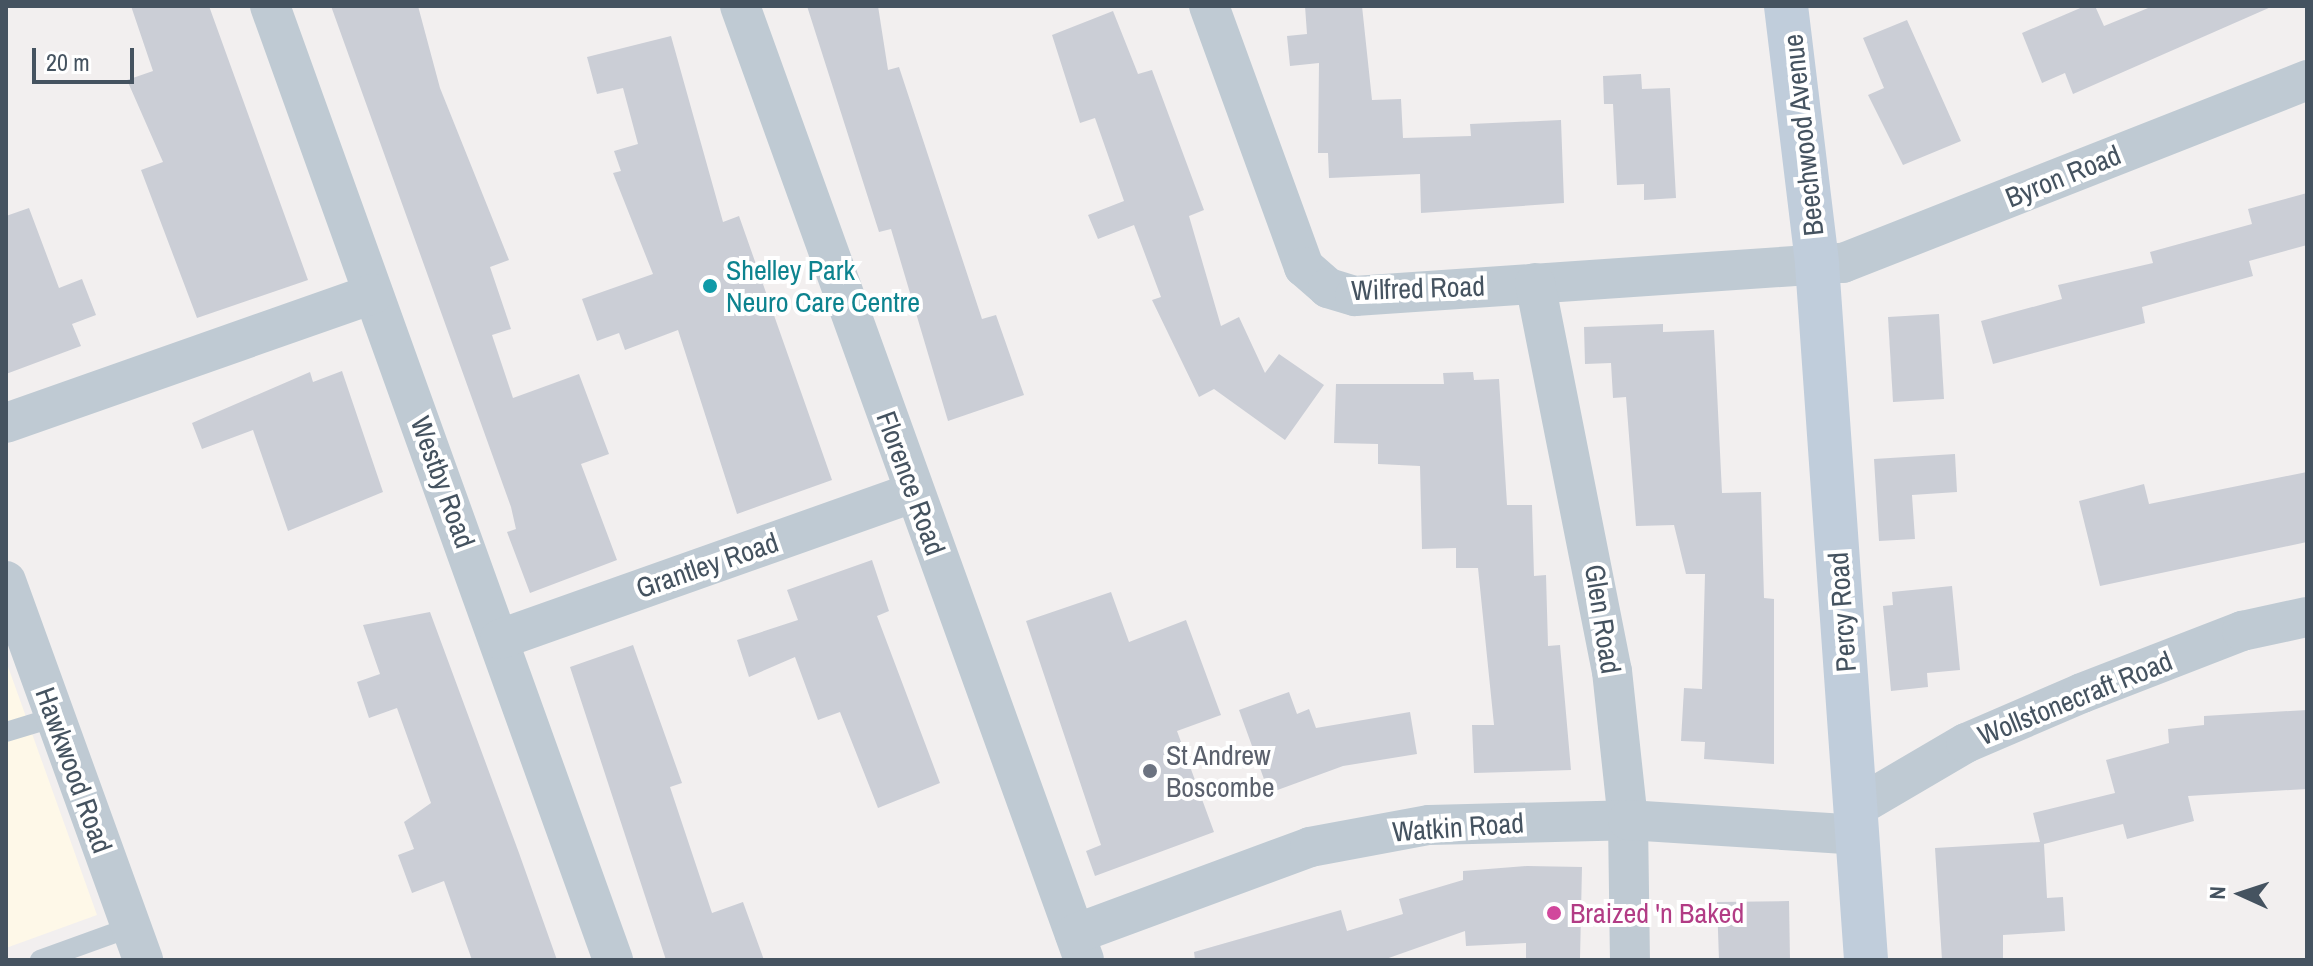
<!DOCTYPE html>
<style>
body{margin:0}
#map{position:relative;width:2313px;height:966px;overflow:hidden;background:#f2efef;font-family:"Archivo Narrow",sans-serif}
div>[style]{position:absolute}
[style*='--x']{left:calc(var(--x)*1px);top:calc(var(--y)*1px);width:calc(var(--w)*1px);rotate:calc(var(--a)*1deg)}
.commercial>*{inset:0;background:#fef8e8}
.building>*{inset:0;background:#cbced6}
.lane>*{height:20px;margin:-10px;padding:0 10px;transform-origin:10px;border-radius:10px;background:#bfcad3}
.street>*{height:40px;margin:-20px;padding:0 20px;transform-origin:20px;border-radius:20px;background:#bfcad3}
.secondary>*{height:44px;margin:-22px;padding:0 22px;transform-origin:22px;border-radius:22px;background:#c0cddb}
.dots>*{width:22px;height:22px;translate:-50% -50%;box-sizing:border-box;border:4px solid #fff;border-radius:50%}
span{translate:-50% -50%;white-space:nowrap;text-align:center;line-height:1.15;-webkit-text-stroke:8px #fff;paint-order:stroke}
.street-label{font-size:28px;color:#455360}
.culture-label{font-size:28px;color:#0d838f}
.left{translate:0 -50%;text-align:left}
.worship-label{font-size:28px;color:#5b616d}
.hotel-label{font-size:28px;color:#b23c85}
.frame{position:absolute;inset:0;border:8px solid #455360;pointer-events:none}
.north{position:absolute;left:2201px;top:854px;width:80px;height:80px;-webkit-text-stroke:6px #fff;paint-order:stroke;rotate:273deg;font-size:22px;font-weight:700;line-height:32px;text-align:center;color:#455360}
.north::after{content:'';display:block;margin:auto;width:28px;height:36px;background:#455360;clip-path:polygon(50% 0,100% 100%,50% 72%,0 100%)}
.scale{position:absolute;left:32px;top:48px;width:102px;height:36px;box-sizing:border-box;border:4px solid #455360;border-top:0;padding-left:10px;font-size:24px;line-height:28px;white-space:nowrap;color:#455360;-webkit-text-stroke:6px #fff;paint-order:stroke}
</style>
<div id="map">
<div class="commercial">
<i style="clip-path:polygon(6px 661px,97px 915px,6px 948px)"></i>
</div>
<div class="building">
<i style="clip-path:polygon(131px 6px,209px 6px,308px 280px,197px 318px,141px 170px,163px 162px,127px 80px,153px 71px)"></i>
<i style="clip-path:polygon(331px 6px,418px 6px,440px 88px,509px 260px,490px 267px,511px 329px,492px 335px,513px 398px,579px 374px,609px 454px,581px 464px,617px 560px,530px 593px,507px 532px,516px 529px,511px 507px)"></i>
<i style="clip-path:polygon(807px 6px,878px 6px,888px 70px,899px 67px,982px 319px,996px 315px,1024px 395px,948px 421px,891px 229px,879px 232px)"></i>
<i style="clip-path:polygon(1305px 6px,1362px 6px,1372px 100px,1401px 99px,1403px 138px,1471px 136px,1470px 124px,1561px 120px,1564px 203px,1421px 213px,1420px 174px,1329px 178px,1328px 153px,1318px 153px,1319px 63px,1290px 66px,1287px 36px,1307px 34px)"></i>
<i style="clip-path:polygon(2085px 6px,2095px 6px,2104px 26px,2153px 6px,2271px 7px,2073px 94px,2065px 73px,2042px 83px,2022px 33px)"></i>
<i style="clip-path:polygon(1113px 11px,1138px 74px,1152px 70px,1204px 210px,1189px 216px,1221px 326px,1239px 317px,1265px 373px,1279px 354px,1324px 385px,1285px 440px,1214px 389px,1199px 397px,1152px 300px,1161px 297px,1134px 225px,1098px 239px,1088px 215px,1124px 201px,1095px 118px,1080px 123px,1052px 35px)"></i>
<i style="clip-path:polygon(1907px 20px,1961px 141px,1903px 165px,1868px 95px,1884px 88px,1863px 38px)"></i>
<i style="clip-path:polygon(671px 36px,723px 222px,739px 216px,832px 480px,737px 514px,678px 330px,625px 350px,619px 333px,597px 341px,582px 299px,653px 274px,613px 173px,621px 171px,614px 151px,638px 144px,623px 88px,597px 94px,587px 57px)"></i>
<i style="clip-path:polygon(1641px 74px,1642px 89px,1670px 88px,1676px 198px,1644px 200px,1644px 184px,1617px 185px,1613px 104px,1604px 104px,1603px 76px)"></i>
<i style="clip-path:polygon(2307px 193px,2307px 245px,2249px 261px,2253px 276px,2142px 307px,2145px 323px,1993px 364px,1981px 321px,2062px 299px,2058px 285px,2153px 263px,2150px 252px,2252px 224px,2248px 209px)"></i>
<i style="clip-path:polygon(29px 208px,59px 288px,82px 279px,96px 315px,72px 324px,81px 346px,6px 374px,6px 216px)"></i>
<i style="clip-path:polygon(1939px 314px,1944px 399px,1893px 402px,1888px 317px)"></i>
<i style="clip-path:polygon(1663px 324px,1663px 332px,1714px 330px,1722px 493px,1761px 492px,1764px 598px,1774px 599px,1774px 764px,1704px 759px,1705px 742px,1681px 741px,1684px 688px,1702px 689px,1705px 574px,1686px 574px,1674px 525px,1636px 526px,1626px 397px,1613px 398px,1611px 363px,1585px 364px,1584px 327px)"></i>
<i style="clip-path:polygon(342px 371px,383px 492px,288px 531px,253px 430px,202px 449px,192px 423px,310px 372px,313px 382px)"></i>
<i style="clip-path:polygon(1473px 372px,1474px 380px,1499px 379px,1507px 505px,1532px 505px,1534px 576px,1546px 575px,1548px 646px,1560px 645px,1571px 770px,1474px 773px,1472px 725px,1494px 725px,1478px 568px,1456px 568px,1456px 548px,1422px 549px,1420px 466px,1378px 464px,1378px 444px,1334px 443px,1336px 384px,1444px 384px,1443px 373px)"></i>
<i style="clip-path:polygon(1955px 454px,1957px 492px,1912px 495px,1915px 539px,1879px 541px,1874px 459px)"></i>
<i style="clip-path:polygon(2307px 472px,2307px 542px,2100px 586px,2079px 501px,2144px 484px,2149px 504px)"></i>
<i style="clip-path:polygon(872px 560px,889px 611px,877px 616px,940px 783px,878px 808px,840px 712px,818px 720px,795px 657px,749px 677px,737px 640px,798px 620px,787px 590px)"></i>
<i style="clip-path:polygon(1952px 586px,1960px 670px,1927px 673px,1928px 687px,1891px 691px,1883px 606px,1893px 605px,1892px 592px)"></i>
<i style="clip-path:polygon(1111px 592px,1129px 642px,1186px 620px,1221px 715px,1177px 731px,1214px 832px,1095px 876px,1086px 851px,1101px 845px,1026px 621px)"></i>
<i style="clip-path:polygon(430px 612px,519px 853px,557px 960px,472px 960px,444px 881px,412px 893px,398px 855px,414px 849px,404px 822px,431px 803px,397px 708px,369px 718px,357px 682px,380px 674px,363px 625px)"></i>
<i style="clip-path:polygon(633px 645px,682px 783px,670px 787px,712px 913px,743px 902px,764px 960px,666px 960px,570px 667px)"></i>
<i style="clip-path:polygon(1289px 692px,1297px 714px,1309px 709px,1316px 728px,1410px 712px,1417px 754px,1343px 766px,1269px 793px,1239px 710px)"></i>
<i style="clip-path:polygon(2307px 710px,2307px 789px,2188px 796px,2194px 821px,2127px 839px,2123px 824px,2044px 844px,2047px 898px,2063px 897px,2065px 931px,2003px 935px,2003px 960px,1942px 960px,1935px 848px,2040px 842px,2033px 813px,2115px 793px,2106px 760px,2169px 743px,2168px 729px,2204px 725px,2204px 716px)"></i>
<i style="clip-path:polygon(1527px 866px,1582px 867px,1580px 959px,1526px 959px,1526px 943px,1466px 946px,1465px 931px,1383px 960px,1195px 960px,1194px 952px,1341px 910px,1347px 931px,1403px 914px,1399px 899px,1463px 880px,1463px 871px)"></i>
<i style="clip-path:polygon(1789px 901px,1790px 960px,1719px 960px,1717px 902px)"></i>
</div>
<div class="lane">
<i style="--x:6;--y:732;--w:51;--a:-17"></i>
<i style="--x:40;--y:960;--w:97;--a:-19.9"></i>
</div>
<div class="street">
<i style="--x:270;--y:6;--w:1014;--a:70.22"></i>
<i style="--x:740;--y:6;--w:1014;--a:70.17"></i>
<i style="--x:1209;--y:6;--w:278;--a:70"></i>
<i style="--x:1304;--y:267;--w:32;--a:41"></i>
<i style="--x:1328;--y:288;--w:28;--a:17"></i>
<i style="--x:1355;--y:296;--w:489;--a:-3.9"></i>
<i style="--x:1843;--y:263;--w:499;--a:-21.5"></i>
<i style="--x:1535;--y:283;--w:396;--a:78.8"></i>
<i style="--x:1612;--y:671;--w:150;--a:83.9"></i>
<i style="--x:1628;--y:820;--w:140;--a:89.2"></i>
<i style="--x:6;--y:423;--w:389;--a:-19.4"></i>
<i style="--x:6;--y:581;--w:403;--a:70.1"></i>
<i style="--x:500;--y:639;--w:439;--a:-19.5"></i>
<i style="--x:1855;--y:808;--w:129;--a:-30.4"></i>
<i style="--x:1966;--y:743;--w:126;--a:-23.3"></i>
<i style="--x:2082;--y:693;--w:172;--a:-21.2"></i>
<i style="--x:2242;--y:631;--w:66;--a:-12.2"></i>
<i style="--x:1075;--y:934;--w:251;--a:-20.3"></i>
<i style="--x:1310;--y:847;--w:121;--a:-10.5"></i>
<i style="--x:1429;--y:825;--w:199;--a:-1.4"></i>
<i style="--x:1628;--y:820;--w:229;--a:3.7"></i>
</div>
<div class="secondary">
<i style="--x:1786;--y:6;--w:260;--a:83.1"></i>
<i style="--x:1817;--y:264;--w:698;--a:85.97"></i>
</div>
<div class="dots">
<i style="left:710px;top:286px;background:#0f9aa8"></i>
<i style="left:1150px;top:771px;background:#6b7280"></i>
<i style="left:1554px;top:913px;background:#d1479c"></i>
</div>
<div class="street-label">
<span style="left:1803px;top:135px;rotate:-96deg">Beechwood Avenue</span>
<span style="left:2063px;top:176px;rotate:-22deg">Byron Road</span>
<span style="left:1418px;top:288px;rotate:-2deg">Wilfred Road</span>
<span style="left:443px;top:482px;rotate:70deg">Westby Road</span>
<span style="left:911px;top:483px;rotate:70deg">Florence Road</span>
<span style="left:707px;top:565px;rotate:-19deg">Grantley Road</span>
<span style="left:1842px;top:612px;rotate:-94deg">Percy Road</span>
<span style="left:1603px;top:619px;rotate:81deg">Glen Road</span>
<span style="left:2075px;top:698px;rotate:-22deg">Wollstonecraft Road</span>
<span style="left:74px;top:770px;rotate:70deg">Hawkwood Road</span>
<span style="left:1458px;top:827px;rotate:-4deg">Watkin Road</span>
</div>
<div class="culture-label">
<span class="left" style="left:726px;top:286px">Shelley Park<br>Neuro Care Centre</span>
</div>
<div class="worship-label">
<span class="left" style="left:1166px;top:771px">St Andrew<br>Boscombe</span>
</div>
<div class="hotel-label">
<span class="left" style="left:1570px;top:913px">Braized 'n Baked</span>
</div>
<div class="frame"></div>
<div class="north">N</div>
<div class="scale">20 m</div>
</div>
